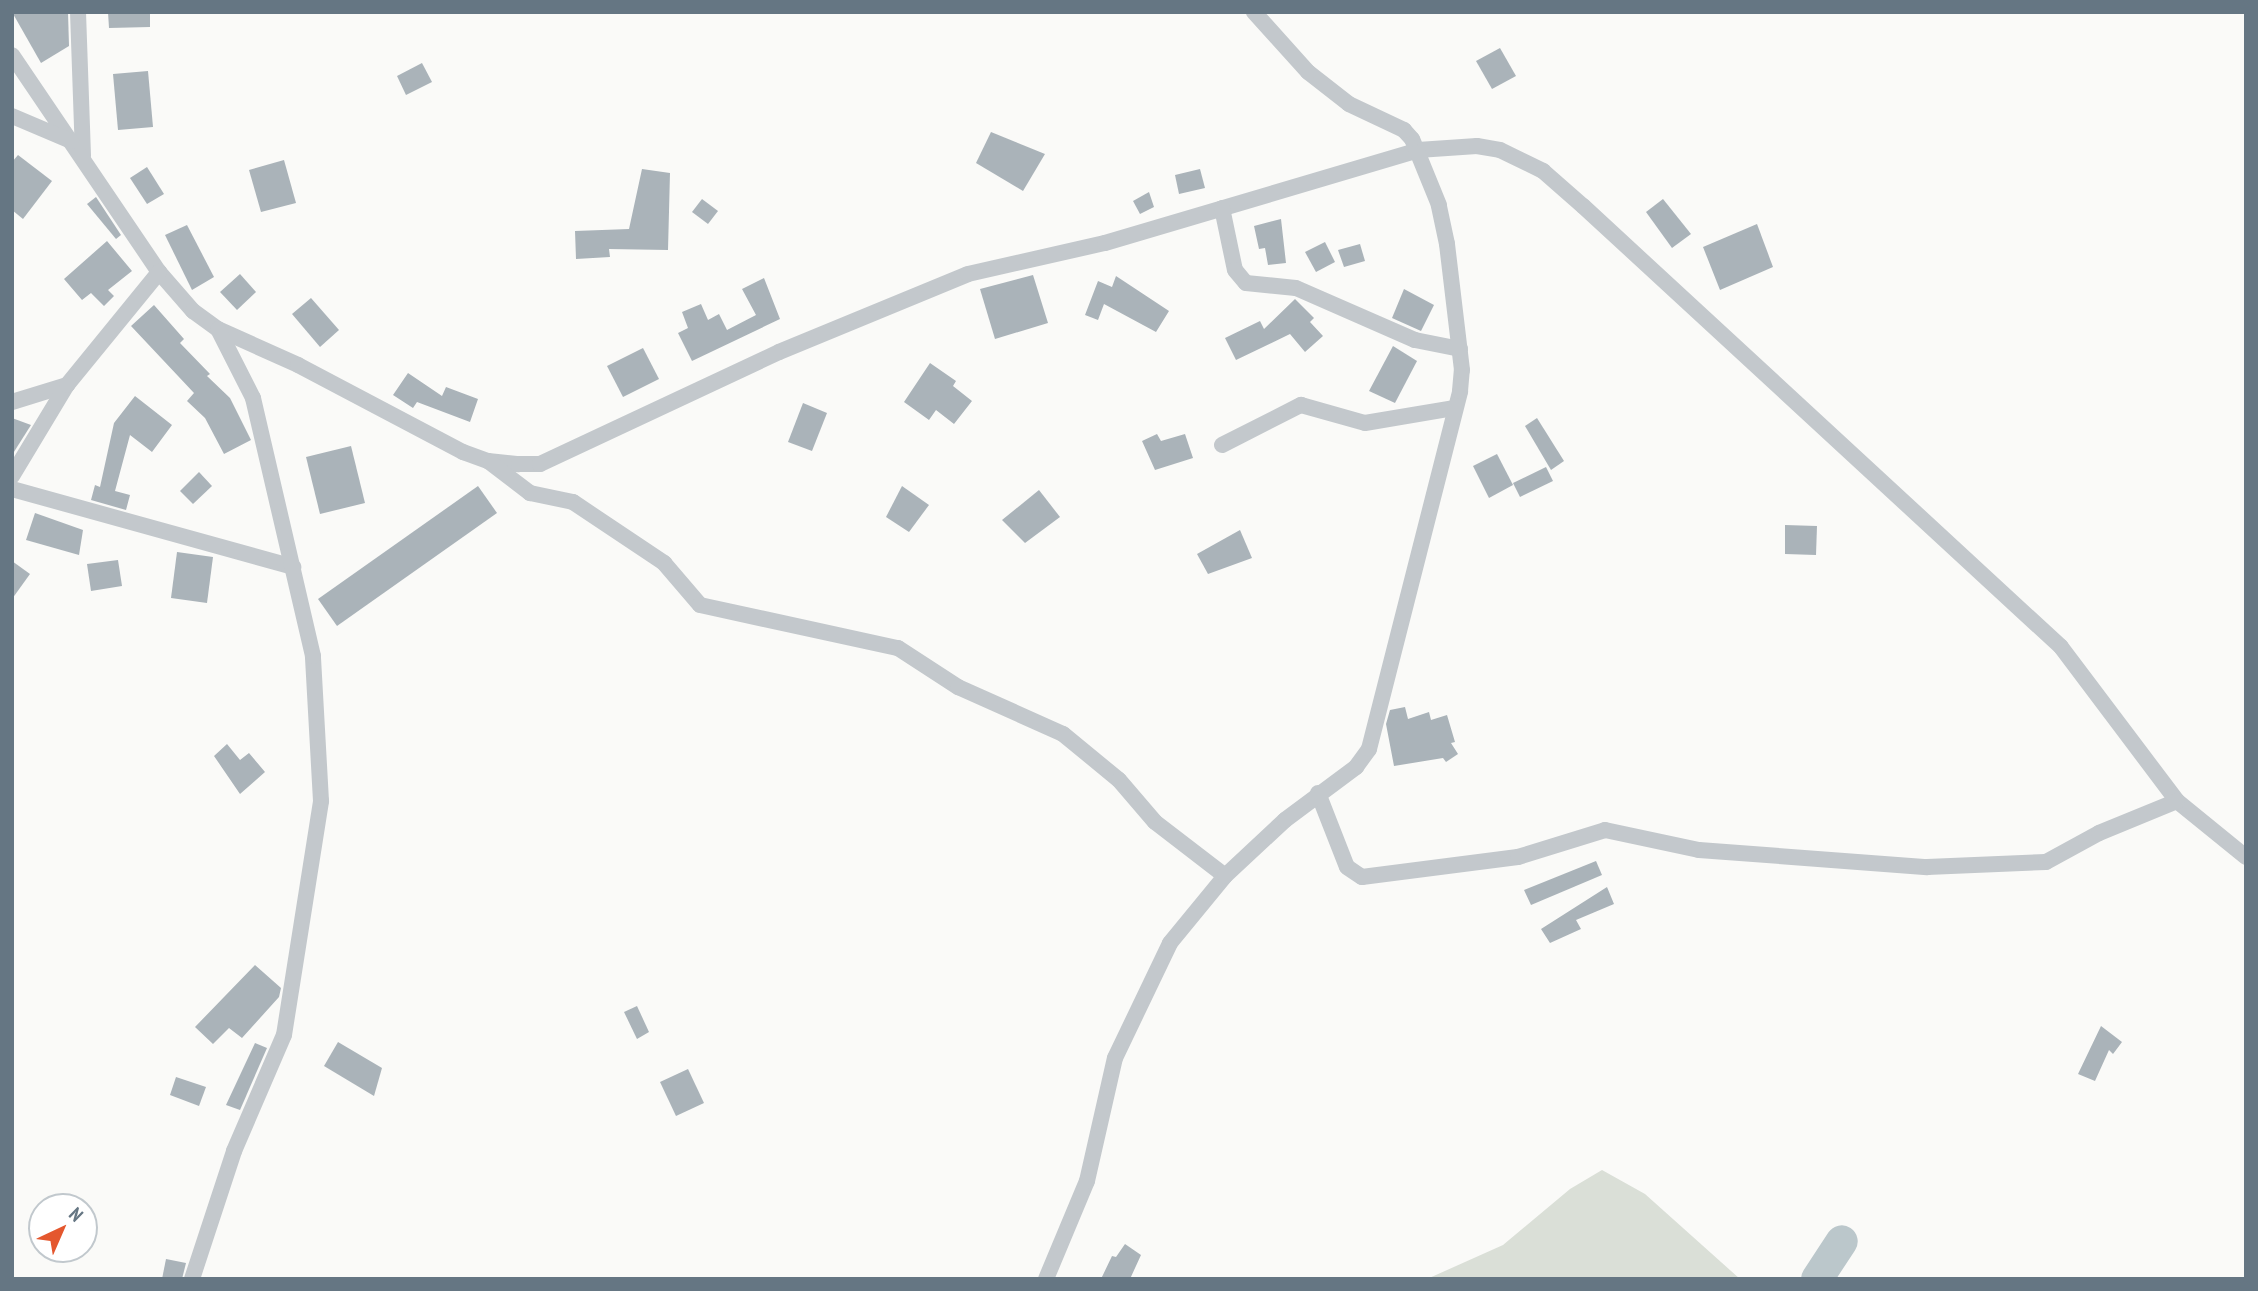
<!DOCTYPE html>
<style>
body{margin:0}
#map{position:relative;width:2258px;height:1291px;overflow:hidden;background:#fafaf8;font-family:"PT Sans Narrow",sans-serif}
div>[style]{position:absolute}
[style*='--x']{left:calc(var(--x)*1px);top:calc(var(--y)*1px);width:calc(var(--w)*1px);rotate:calc(var(--a)*1deg)}
.green>*{inset:0;background:#dadfd7}
.river>*{height:32px;margin:-16px;padding:0 16px;transform-origin:16px;border-radius:16px;background:#bbc7cb}
.building>*{inset:0;background:#aab3b9}
.street>*{height:16px;margin:-8px;padding:0 8px;transform-origin:8px;border-radius:8px;background:#c3c8cc}
span{translate:-50% -50%;white-space:nowrap;text-align:center;line-height:1.15;-webkit-text-stroke:7px #fff;paint-order:stroke}
.frame{position:absolute;inset:0;border:14px solid #657683;pointer-events:none}
.north{position:absolute;left:28px;top:1193px;width:70px;height:70px;box-sizing:border-box;background:#fff;border:2px solid #c1c8cd;border-radius:50%;rotate:44deg;font-size:19px;font-weight:700;line-height:28px;text-align:center;color:#657683}
.north::after{content:'';display:block;margin:auto;width:24px;height:32px;background:#e4572e;clip-path:polygon(50% 0,100% 100%,50% 72%,0 100%)}
</style>
<div id="map">
<div class="green">
<i style="clip-path:polygon(1602px 1170px,1645px 1194px,1740px 1279px,1427px 1279px,1503px 1245px,1570px 1189px)"></i>
</div>
<div class="river">
<i style="--x:1817;--y:1279;--w:45;--a:-56.7"></i>
</div>
<div class="building">
<i style="clip-path:polygon(12px 12px,68px 12px,69px 46px,41px 63px)"></i>
<i style="clip-path:polygon(108px 12px,150px 12px,150px 27px,109px 28px)"></i>
<i style="clip-path:polygon(1500px 48px,1516px 76px,1492px 89px,1476px 61px)"></i>
<i style="clip-path:polygon(422px 63px,432px 82px,406px 95px,397px 76px)"></i>
<i style="clip-path:polygon(148px 71px,153px 127px,118px 130px,113px 74px)"></i>
<i style="clip-path:polygon(991px 132px,1045px 154px,1023px 191px,976px 163px)"></i>
<i style="clip-path:polygon(18px 155px,52px 181px,23px 219px,12px 210px,12px 162px)"></i>
<i style="clip-path:polygon(284px 160px,296px 203px,261px 212px,249px 170px)"></i>
<i style="clip-path:polygon(147px 167px,164px 194px,147px 204px,130px 178px)"></i>
<i style="clip-path:polygon(642px 169px,670px 173px,668px 250px,609px 249px,610px 257px,576px 259px,575px 231px,629px 229px)"></i>
<i style="clip-path:polygon(1200px 169px,1205px 188px,1179px 194px,1175px 175px)"></i>
<i style="clip-path:polygon(1149px 192px,1154px 207px,1140px 214px,1133px 201px)"></i>
<i style="clip-path:polygon(96px 197px,121px 235px,116px 239px,87px 204px)"></i>
<i style="clip-path:polygon(702px 199px,718px 211px,708px 224px,692px 212px)"></i>
<i style="clip-path:polygon(1663px 199px,1691px 234px,1672px 248px,1646px 212px)"></i>
<i style="clip-path:polygon(1281px 219px,1286px 263px,1268px 265px,1265px 248px,1259px 249px,1254px 226px)"></i>
<i style="clip-path:polygon(1757px 224px,1773px 267px,1720px 290px,1703px 247px)"></i>
<i style="clip-path:polygon(187px 225px,214px 277px,192px 290px,165px 235px)"></i>
<i style="clip-path:polygon(107px 241px,132px 271px,108px 290px,114px 296px,104px 306px,91px 293px,82px 300px,64px 279px)"></i>
<i style="clip-path:polygon(1325px 242px,1335px 262px,1316px 272px,1305px 252px)"></i>
<i style="clip-path:polygon(1360px 244px,1365px 261px,1344px 267px,1338px 250px)"></i>
<i style="clip-path:polygon(240px 274px,256px 292px,237px 310px,220px 292px)"></i>
<i style="clip-path:polygon(1033px 275px,1048px 323px,995px 339px,980px 289px)"></i>
<i style="clip-path:polygon(1116px 276px,1169px 311px,1156px 332px,1104px 304px,1098px 320px,1085px 315px,1098px 281px,1112px 287px)"></i>
<i style="clip-path:polygon(764px 278px,780px 319px,692px 361px,678px 333px,688px 328px,682px 312px,701px 304px,708px 320px,719px 314px,727px 330px,756px 315px,742px 289px)"></i>
<i style="clip-path:polygon(1404px 289px,1434px 305px,1421px 331px,1392px 318px)"></i>
<i style="clip-path:polygon(311px 298px,339px 330px,320px 347px,292px 314px)"></i>
<i style="clip-path:polygon(1295px 299px,1314px 318px,1310px 322px,1323px 336px,1305px 352px,1290px 334px,1236px 360px,1225px 338px,1260px 321px,1264px 329px)"></i>
<i style="clip-path:polygon(154px 305px,184px 339px,180px 343px,210px 374px,207px 376px,230px 398px,251px 440px,224px 454px,205px 418px,187px 401px,194px 393px,131px 326px)"></i>
<i style="clip-path:polygon(1393px 346px,1417px 361px,1395px 403px,1369px 391px)"></i>
<i style="clip-path:polygon(643px 348px,659px 379px,623px 397px,607px 366px)"></i>
<i style="clip-path:polygon(930px 363px,956px 381px,953px 386px,972px 401px,954px 424px,936px 410px,929px 420px,904px 402px)"></i>
<i style="clip-path:polygon(408px 373px,442px 396px,446px 387px,478px 399px,470px 422px,417px 402px,413px 408px,393px 395px)"></i>
<i style="clip-path:polygon(135px 396px,172px 425px,152px 452px,130px 435px,115px 491px,130px 495px,126px 510px,91px 500px,95px 485px,100px 487px,114px 423px)"></i>
<i style="clip-path:polygon(803px 403px,827px 413px,812px 451px,788px 442px)"></i>
<i style="clip-path:polygon(12px 418px,31px 425px,12px 455px)"></i>
<i style="clip-path:polygon(1537px 418px,1564px 461px,1551px 470px,1525px 426px)"></i>
<i style="clip-path:polygon(1157px 434px,1161px 441px,1185px 434px,1193px 458px,1155px 470px,1142px 441px)"></i>
<i style="clip-path:polygon(351px 446px,365px 503px,320px 514px,306px 457px)"></i>
<i style="clip-path:polygon(1497px 454px,1513px 485px,1489px 498px,1473px 466px)"></i>
<i style="clip-path:polygon(1546px 467px,1553px 481px,1520px 497px,1513px 483px)"></i>
<i style="clip-path:polygon(199px 472px,212px 486px,193px 504px,180px 491px)"></i>
<i style="clip-path:polygon(478px 486px,497px 513px,337px 626px,318px 599px)"></i>
<i style="clip-path:polygon(902px 486px,929px 505px,909px 532px,886px 517px)"></i>
<i style="clip-path:polygon(1039px 490px,1060px 517px,1025px 543px,1002px 520px)"></i>
<i style="clip-path:polygon(35px 513px,83px 530px,79px 555px,26px 540px)"></i>
<i style="clip-path:polygon(1785px 525px,1817px 526px,1816px 555px,1785px 554px)"></i>
<i style="clip-path:polygon(1240px 530px,1252px 558px,1208px 574px,1197px 554px)"></i>
<i style="clip-path:polygon(177px 552px,213px 557px,207px 603px,171px 598px)"></i>
<i style="clip-path:polygon(118px 560px,122px 586px,91px 591px,87px 564px)"></i>
<i style="clip-path:polygon(12px 561px,30px 574px,12px 599px)"></i>
<i style="clip-path:polygon(1405px 707px,1408px 719px,1429px 712px,1431px 720px,1447px 715px,1455px 742px,1451px 743px,1458px 754px,1446px 762px,1443px 758px,1394px 766px,1386px 724px,1390px 710px)"></i>
<i style="clip-path:polygon(227px 744px,240px 760px,249px 753px,265px 772px,240px 794px,214px 756px)"></i>
<i style="clip-path:polygon(1596px 861px,1602px 875px,1531px 905px,1524px 890px)"></i>
<i style="clip-path:polygon(1607px 887px,1614px 904px,1576px 920px,1581px 929px,1550px 943px,1541px 929px)"></i>
<i style="clip-path:polygon(255px 965px,281px 988px,279px 997px,242px 1038px,229px 1028px,213px 1044px,195px 1027px)"></i>
<i style="clip-path:polygon(637px 1006px,649px 1032px,637px 1039px,624px 1012px)"></i>
<i style="clip-path:polygon(2101px 1026px,2122px 1042px,2113px 1054px,2109px 1050px,2095px 1081px,2078px 1074px)"></i>
<i style="clip-path:polygon(338px 1042px,382px 1068px,374px 1096px,324px 1066px)"></i>
<i style="clip-path:polygon(255px 1043px,267px 1048px,240px 1110px,226px 1105px)"></i>
<i style="clip-path:polygon(688px 1069px,704px 1103px,676px 1116px,660px 1082px)"></i>
<i style="clip-path:polygon(176px 1077px,206px 1087px,199px 1106px,170px 1095px)"></i>
<i style="clip-path:polygon(1125px 1244px,1141px 1255px,1130px 1279px,1101px 1279px,1112px 1256px,1116px 1257px)"></i>
<i style="clip-path:polygon(166px 1259px,186px 1263px,182px 1279px,162px 1279px)"></i>
</div>
<div class="street">
<i style="--x:78;--y:12;--w:144;--a:88"></i>
<i style="--x:12;--y:55;--w:262;--a:55.9"></i>
<i style="--x:159;--y:272;--w:52;--a:48.9"></i>
<i style="--x:193;--y:311;--w:31;--a:36"></i>
<i style="--x:218;--y:329;--w:88;--a:24.2"></i>
<i style="--x:298;--y:365;--w:187;--a:27.8"></i>
<i style="--x:463;--y:452;--w:27;--a:20"></i>
<i style="--x:488;--y:461;--w:31;--a:6"></i>
<i style="--x:519;--y:464;--w:21;--a:0"></i>
<i style="--x:540;--y:464;--w:264;--a:-25.1"></i>
<i style="--x:779;--y:352;--w:204;--a:-22.4"></i>
<i style="--x:968;--y:274;--w:140;--a:-12.8"></i>
<i style="--x:1105;--y:243;--w:327;--a:-16.5"></i>
<i style="--x:1418;--y:150;--w:59;--a:-3.9"></i>
<i style="--x:1477;--y:146;--w:23;--a:10"></i>
<i style="--x:1500;--y:150;--w:48;--a:26"></i>
<i style="--x:1543;--y:171;--w:53;--a:41.2"></i>
<i style="--x:1583;--y:206;--w:650;--a:42.69"></i>
<i style="--x:2061;--y:647;--w:193;--a:53"></i>
<i style="--x:2177;--y:801;--w:89;--a:39.1"></i>
<i style="--x:12;--y:116;--w:64;--a:23"></i>
<i style="--x:1222;--y:208;--w:63;--a:78.2"></i>
<i style="--x:1235;--y:270;--w:17;--a:50"></i>
<i style="--x:1246;--y:283;--w:50;--a:5.7"></i>
<i style="--x:1296;--y:288;--w:130;--a:23.6"></i>
<i style="--x:1415;--y:340;--w:46;--a:11.3"></i>
<i style="--x:12;--y:402;--w:58;--a:-17.2"></i>
<i style="--x:1222;--y:445;--w:89;--a:-26.9"></i>
<i style="--x:1301;--y:405;--w:66;--a:15.7"></i>
<i style="--x:1365;--y:423;--w:91;--a:-9.5"></i>
<i style="--x:488;--y:461;--w:53;--a:37.3"></i>
<i style="--x:530;--y:493;--w:44;--a:11.8"></i>
<i style="--x:573;--y:502;--w:110;--a:33.8"></i>
<i style="--x:664;--y:563;--w:55;--a:49.4"></i>
<i style="--x:700;--y:605;--w:203;--a:12.3"></i>
<i style="--x:898;--y:648;--w:72;--a:33"></i>
<i style="--x:958;--y:687;--w:115;--a:24.1"></i>
<i style="--x:1063;--y:734;--w:72;--a:39.4"></i>
<i style="--x:1119;--y:780;--w:55;--a:49.4"></i>
<i style="--x:1155;--y:822;--w:88;--a:37.6"></i>
<i style="--x:12;--y:476;--w:106;--a:-58.9"></i>
<i style="--x:67;--y:385;--w:146;--a:-50.8"></i>
<i style="--x:12;--y:489;--w:292;--a:15.5"></i>
<i style="--x:1318;--y:793;--w:79;--a:68.6"></i>
<i style="--x:1347;--y:867;--w:18;--a:34"></i>
<i style="--x:1362;--y:877;--w:157;--a:-7.3"></i>
<i style="--x:1518;--y:857;--w:91;--a:-17.2"></i>
<i style="--x:1605;--y:830;--w:96;--a:12"></i>
<i style="--x:1699;--y:850;--w:229;--a:4.3"></i>
<i style="--x:1927;--y:867;--w:119;--a:-2.4"></i>
<i style="--x:2046;--y:862;--w:60;--a:-28.7"></i>
<i style="--x:2099;--y:833;--w:84;--a:-22.3"></i>
<i style="--x:192;--y:1279;--w:135;--a:-71.8"></i>
<i style="--x:234;--y:1151;--w:126;--a:-66.7"></i>
<i style="--x:284;--y:1035;--w:237;--a:-81"></i>
<i style="--x:321;--y:801;--w:145;--a:-93.2"></i>
<i style="--x:313;--y:656;--w:265;--a:-103.1"></i>
<i style="--x:253;--y:398;--w:77;--a:-116.9"></i>
<i style="--x:1046;--y:1279;--w:106;--a:-67.3"></i>
<i style="--x:1087;--y:1181;--w:126;--a:-77.2"></i>
<i style="--x:1115;--y:1058;--w:127;--a:-64.4"></i>
<i style="--x:1170;--y:943;--w:87;--a:-50.6"></i>
<i style="--x:1225;--y:876;--w:82;--a:-43"></i>
<i style="--x:1285;--y:820;--w:89;--a:-36.7"></i>
<i style="--x:1356;--y:767;--w:22;--a:-54"></i>
<i style="--x:1369;--y:749;--w:369;--a:-75.7"></i>
<i style="--x:1460;--y:391;--w:21;--a:-85"></i>
<i style="--x:1462;--y:370;--w:127;--a:-96.8"></i>
<i style="--x:1447;--y:244;--w:40;--a:-102"></i>
<i style="--x:1439;--y:205;--w:71;--a:-112.2"></i>
<i style="--x:1412;--y:139;--w:12;--a:-132"></i>
<i style="--x:1404;--y:130;--w:61;--a:-154.7"></i>
<i style="--x:1349;--y:104;--w:52;--a:-142"></i>
<i style="--x:1308;--y:72;--w:81;--a:-132"></i>
</div>
<div class="frame"></div>
<div class="north">N</div>
</div>
